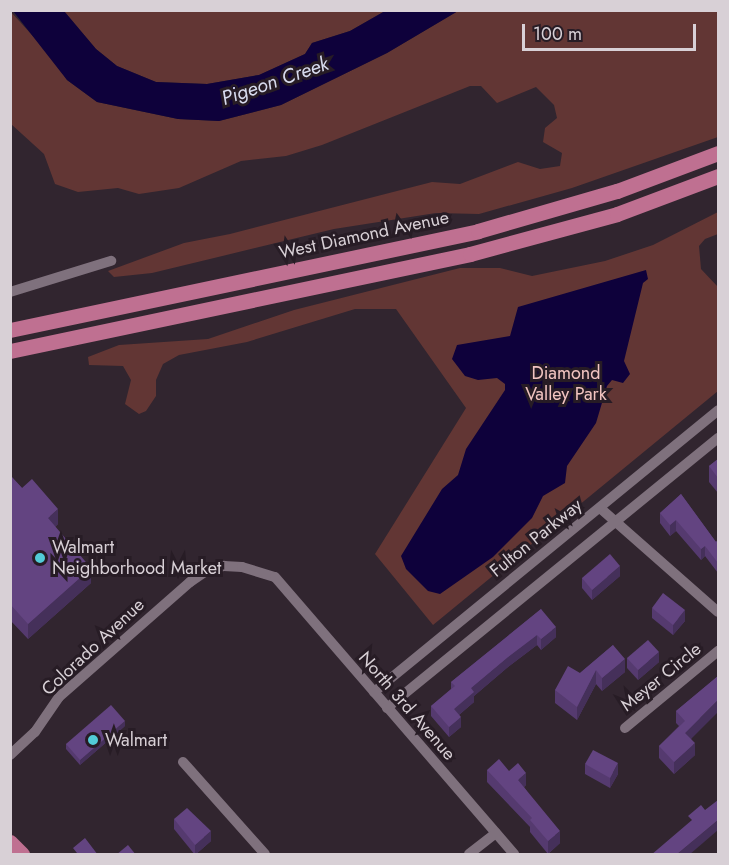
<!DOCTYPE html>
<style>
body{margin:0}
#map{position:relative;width:729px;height:865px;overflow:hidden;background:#31252f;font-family:Jost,sans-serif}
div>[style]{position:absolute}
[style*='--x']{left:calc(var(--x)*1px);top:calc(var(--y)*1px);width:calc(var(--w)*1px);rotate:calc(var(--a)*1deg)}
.green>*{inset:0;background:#623634}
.water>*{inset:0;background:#0e013b}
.minor>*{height:10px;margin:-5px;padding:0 5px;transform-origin:5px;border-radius:5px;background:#7f717d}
.primary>*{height:15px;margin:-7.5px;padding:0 7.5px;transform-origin:7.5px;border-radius:7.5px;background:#bf7091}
.wall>*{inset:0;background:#553a6f}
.shaded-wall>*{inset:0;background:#45305a}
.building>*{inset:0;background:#634481}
.dots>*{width:16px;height:16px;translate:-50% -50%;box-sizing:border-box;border:3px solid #271c25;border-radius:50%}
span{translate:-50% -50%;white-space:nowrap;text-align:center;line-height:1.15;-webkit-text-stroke:6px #271c25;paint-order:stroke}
.street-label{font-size:18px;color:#d8d0d6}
.park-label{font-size:18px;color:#f2c4c1}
.poi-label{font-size:18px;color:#d8d0d6}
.left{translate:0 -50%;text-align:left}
.water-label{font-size:20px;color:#d8dbee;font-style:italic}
.frame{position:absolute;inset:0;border:12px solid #d8d0d6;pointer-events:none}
.scale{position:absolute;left:522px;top:24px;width:174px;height:27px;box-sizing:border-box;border:3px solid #d8d0d6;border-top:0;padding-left:8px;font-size:18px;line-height:21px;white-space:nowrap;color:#d8d0d6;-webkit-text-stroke:4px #271c25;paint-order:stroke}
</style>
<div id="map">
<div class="green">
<i style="clip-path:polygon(10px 11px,54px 59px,67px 80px,97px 102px,178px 119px,219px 121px,281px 105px,387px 53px,458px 11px,718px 11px,718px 137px,572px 188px,479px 214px,436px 213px,334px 229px,152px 273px,114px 277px,108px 271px,184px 243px,230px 234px,432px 182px,460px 184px,518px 162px,540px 169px,560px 166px,562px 153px,543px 142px,545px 128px,557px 118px,554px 105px,536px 87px,497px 103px,481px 86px,470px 86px,322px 145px,286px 156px,241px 161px,179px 188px,139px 194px,118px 188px,78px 192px,55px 184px,44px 154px,11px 124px)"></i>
<i style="clip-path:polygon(64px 11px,385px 11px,350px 31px,312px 43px,305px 54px,259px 75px,207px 84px,156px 82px,117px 66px,96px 49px)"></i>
<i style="clip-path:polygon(718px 212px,718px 234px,705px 239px,699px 246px,701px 269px,718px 287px,718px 391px,433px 625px,375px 554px,466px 408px,396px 309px,355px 309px,247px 342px,179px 355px,163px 364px,156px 380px,156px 396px,146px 411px,139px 414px,125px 404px,131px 380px,123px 366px,89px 365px,88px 357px,119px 345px,208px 339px,294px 310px,460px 268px,500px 268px,532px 276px,605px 261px,653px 245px)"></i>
</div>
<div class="water">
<i style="clip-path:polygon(13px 11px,64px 11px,96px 49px,117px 66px,156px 82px,207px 84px,259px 75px,305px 54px,312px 43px,350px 31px,385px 11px,458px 11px,387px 53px,281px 105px,219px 121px,178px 119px,97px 102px,67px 80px)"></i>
<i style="clip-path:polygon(646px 270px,648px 279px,643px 283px,624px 361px,630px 374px,623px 383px,612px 380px,607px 386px,596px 423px,567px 466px,565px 483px,543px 496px,532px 518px,493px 557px,440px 594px,428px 591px,406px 569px,401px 556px,442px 489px,458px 475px,466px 449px,505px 390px,505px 384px,497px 378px,478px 380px,465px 376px,452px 359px,457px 345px,510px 336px,518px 307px)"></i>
</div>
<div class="minor">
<i style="--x:10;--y:292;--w:106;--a:-17.1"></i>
<i style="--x:600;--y:508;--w:157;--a:41.4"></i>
<i style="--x:374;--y:692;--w:445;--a:-39.3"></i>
<i style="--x:387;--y:708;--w:427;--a:-39.2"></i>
<i style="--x:625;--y:728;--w:121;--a:-39.6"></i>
<i style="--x:10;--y:755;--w:34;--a:-43"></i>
<i style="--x:35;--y:732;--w:42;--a:-55.6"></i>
<i style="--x:59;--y:697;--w:174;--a:-41.3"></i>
<i style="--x:190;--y:582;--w:18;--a:-34"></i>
<i style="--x:205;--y:572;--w:20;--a:-18"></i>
<i style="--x:224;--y:566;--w:18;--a:3"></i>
<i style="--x:242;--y:567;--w:34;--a:17"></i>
<i style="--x:275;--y:577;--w:366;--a:49.2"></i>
<i style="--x:183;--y:762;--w:123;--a:48.3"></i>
<i style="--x:469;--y:854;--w:34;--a:-38"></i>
</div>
<div class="primary">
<i style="--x:10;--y:330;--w:478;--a:-11.9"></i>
<i style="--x:478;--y:231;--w:145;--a:-16.1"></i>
<i style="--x:617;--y:191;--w:108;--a:-20.6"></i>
<i style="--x:10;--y:351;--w:470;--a:-11.9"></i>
<i style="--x:470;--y:254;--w:152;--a:-15.2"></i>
<i style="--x:617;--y:214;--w:108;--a:-20.6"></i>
<i style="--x:10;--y:842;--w:17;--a:45"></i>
</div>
<div class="wall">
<i style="clip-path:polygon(718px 459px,718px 493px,709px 482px,709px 466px)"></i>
<i style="clip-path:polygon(10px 475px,22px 488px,58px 524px,55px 527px,91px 583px,28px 639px,10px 620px)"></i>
<i style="clip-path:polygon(681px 494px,716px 542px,718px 540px,718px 573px,705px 556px,701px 560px,676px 531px,670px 536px,660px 523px,660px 513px)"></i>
<i style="clip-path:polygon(620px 576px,592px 600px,582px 588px,582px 578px)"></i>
<i style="clip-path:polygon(652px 608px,685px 621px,673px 635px,652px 618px)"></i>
<i style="clip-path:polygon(541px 609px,556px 637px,541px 650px,537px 645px,508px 667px,474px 696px,474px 702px,459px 715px,461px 727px,449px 737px,431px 716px,431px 706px,451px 689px,451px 682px)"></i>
<i style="clip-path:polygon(613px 645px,625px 672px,602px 691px,596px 684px,577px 720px,555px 703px,555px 690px,580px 673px)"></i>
<i style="clip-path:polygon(627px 658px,659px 662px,638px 680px,627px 668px)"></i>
<i style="clip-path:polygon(718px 676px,691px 739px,695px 755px,674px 774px,659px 758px,659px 746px,679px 726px,676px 723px,676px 711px)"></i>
<i style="clip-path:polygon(125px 726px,80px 765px,66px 749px,66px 744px)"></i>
<i style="clip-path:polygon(585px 764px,618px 774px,610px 788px,585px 774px)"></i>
<i style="clip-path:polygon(487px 770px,509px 771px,526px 785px,524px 787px,560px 843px,548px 854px,530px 832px,530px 827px,487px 782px)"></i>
<i style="clip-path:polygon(174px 819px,211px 841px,195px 855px,174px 829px)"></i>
</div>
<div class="shaded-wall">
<i style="clip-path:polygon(58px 509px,58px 524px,48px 533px,48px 518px)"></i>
<i style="clip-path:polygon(676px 520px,676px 531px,670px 536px,670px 525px)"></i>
<i style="clip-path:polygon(705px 546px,705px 556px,701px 560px,701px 549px)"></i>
<i style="clip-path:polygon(620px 566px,620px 576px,592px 600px,592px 590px)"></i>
<i style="clip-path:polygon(91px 568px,91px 583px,28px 639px,28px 624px)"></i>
<i style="clip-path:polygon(685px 610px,685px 621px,673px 635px,673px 625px)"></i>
<i style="clip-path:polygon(556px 627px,556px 637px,541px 650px,541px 639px)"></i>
<i style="clip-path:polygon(537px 635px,537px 645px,508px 667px,474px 696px,474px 702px,454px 719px,454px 709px,471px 688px,508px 657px)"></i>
<i style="clip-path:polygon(659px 652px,659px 662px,638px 680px,638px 670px)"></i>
<i style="clip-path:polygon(625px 659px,625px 672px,602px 691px,602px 678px)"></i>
<i style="clip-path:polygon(596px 670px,596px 684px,577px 720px,577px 707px)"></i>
<i style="clip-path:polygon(718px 700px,718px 712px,685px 745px,685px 733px)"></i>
<i style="clip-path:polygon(461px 717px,461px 727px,449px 737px,449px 727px)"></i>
<i style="clip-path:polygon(125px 721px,125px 726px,80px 765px,80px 760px)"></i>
<i style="clip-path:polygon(695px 743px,695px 755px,674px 774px,674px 762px)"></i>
<i style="clip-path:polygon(618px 763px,618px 774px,610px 788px,610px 778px)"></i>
<i style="clip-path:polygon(526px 773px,526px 785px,518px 792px,518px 780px)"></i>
<i style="clip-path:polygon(718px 820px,718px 830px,689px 855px,676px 855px)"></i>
<i style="clip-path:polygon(211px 831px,211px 841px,195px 855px,195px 845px)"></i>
<i style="clip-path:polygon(560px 831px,560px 843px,548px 854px,548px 841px)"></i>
</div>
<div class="building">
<i style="clip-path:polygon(718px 459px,718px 478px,709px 466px)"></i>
<i style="clip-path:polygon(10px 475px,22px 488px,32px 479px,58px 509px,48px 518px,91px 568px,28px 624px,10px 604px)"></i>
<i style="clip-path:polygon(681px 494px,716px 542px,718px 540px,718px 563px,705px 546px,701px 549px,676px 520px,670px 525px,660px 513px)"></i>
<i style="clip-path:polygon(610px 554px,620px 566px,592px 590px,582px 578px)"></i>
<i style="clip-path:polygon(663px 593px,685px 610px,673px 625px,652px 608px)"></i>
<i style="clip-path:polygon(541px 609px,556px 627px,541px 639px,537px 635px,508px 657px,471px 688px,474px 692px,454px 709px,461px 717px,449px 727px,431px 706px,455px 686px,451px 682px)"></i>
<i style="clip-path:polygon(648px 640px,659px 652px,638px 670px,627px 658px)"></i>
<i style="clip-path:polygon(613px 645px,625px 659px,602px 678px,596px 670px,577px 707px,555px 690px,568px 666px,580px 673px)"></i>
<i style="clip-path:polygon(718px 676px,718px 700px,685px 733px,695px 743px,674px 762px,659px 746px,685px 721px,676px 711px)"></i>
<i style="clip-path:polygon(111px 705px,125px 721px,80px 760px,66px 744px)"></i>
<i style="clip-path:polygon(593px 750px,618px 763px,610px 778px,585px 764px)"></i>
<i style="clip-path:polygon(499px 759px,509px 771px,518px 763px,526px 773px,518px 780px,560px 831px,548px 841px,530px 820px,532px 818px,487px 770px)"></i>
<i style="clip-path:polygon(718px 800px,718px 820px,676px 855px,651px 855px,692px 820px,688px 816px,701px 805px,705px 810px)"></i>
<i style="clip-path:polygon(187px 808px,211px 831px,195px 845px,174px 819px)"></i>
<i style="clip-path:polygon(85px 838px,98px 855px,75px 855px,77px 853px,73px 848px)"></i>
<i style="clip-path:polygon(128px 845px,136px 855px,116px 855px)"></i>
</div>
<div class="dots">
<i style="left:40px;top:558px;background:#52cbd7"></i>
<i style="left:93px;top:740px;background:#52cbd7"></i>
</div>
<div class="street-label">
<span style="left:364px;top:235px;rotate:-12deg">West Diamond Avenue</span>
<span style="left:536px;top:538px;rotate:-39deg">Fulton Parkway</span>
<span style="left:93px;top:647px;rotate:-43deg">Colorado Avenue</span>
<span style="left:661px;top:677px;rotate:-39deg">Meyer Circle</span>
<span style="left:407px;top:706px;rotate:49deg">North 3rd Avenue</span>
</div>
<div class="park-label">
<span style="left:566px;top:384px">Diamond<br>Valley Park</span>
</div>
<div class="poi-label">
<span class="left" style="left:52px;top:558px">Walmart<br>Neighborhood Market</span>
<span class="left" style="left:105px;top:740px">Walmart</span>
</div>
<div class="water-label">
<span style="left:275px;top:81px;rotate:-19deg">Pigeon Creek</span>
</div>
<div class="frame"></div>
<div class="scale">100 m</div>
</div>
